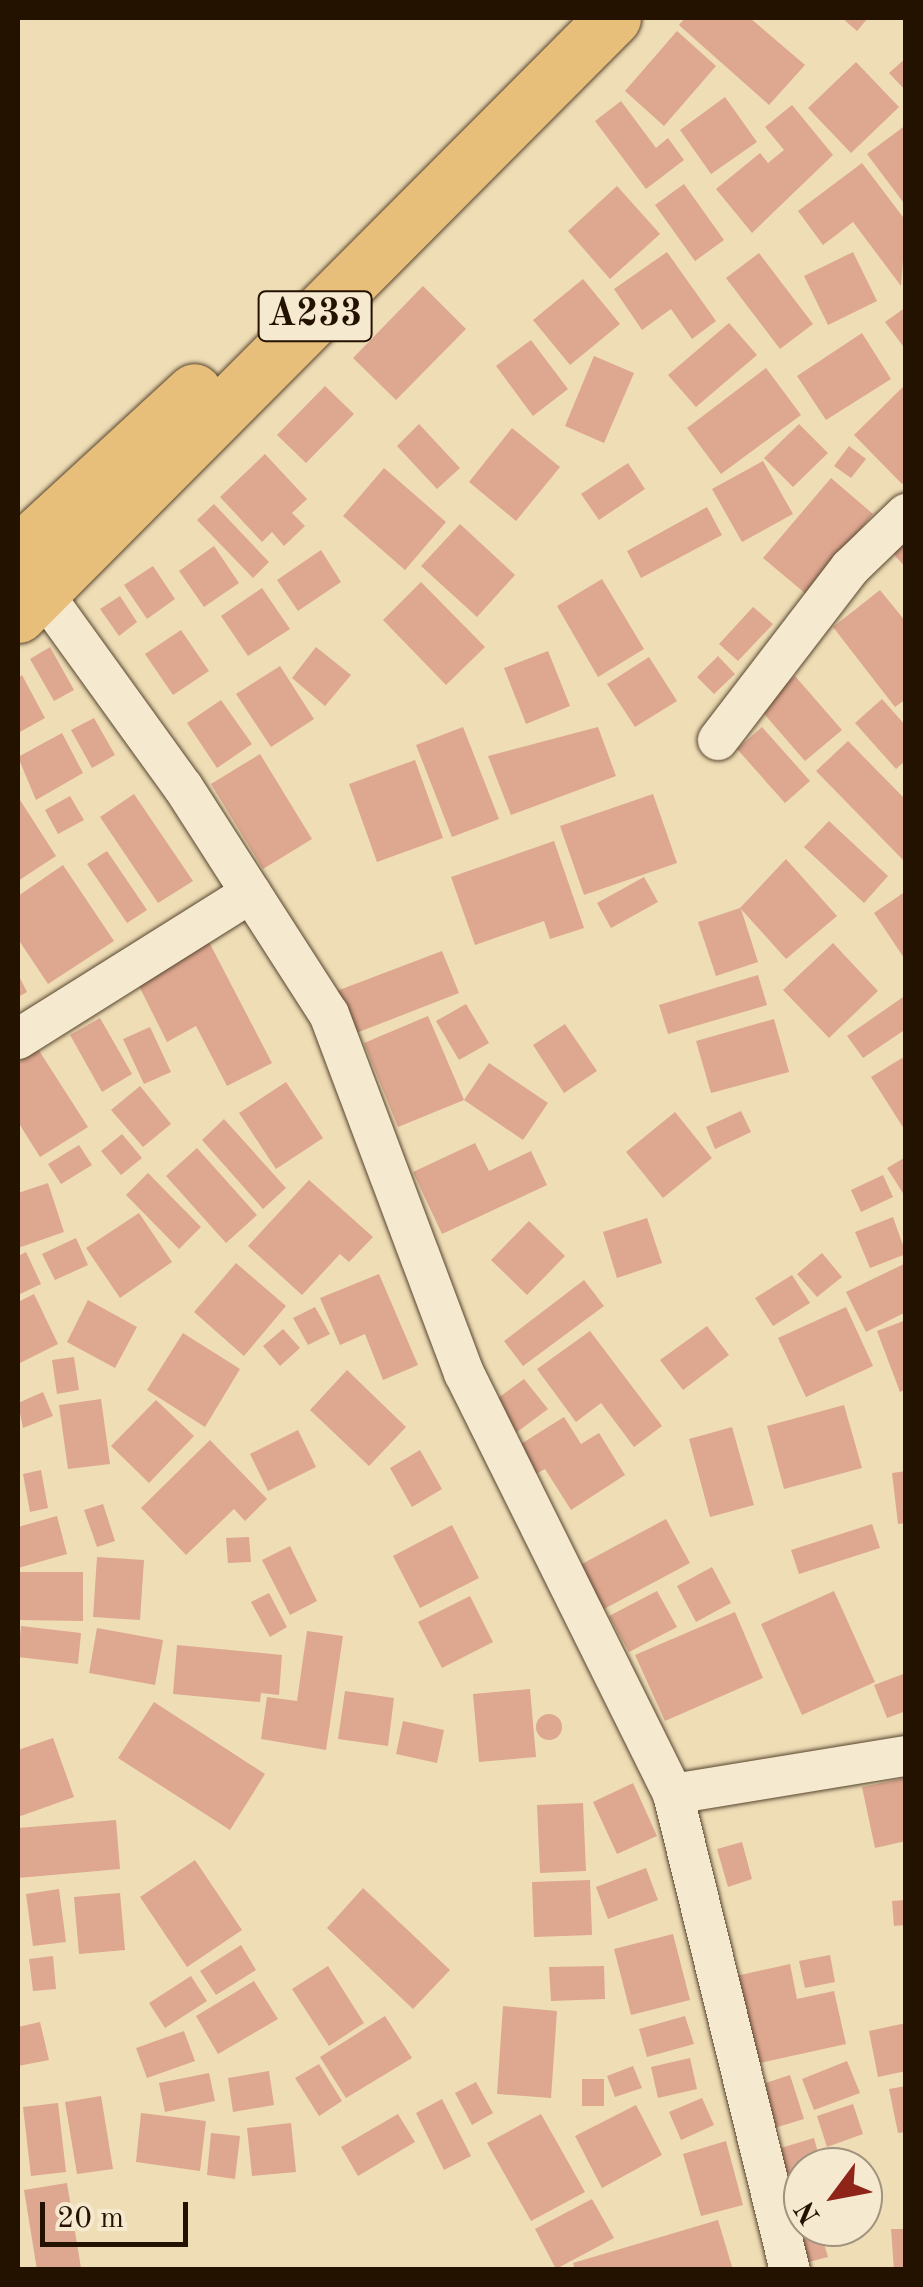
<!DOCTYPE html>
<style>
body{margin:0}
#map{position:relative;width:923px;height:2287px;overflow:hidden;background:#efddb6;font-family:"Old Standard TT",serif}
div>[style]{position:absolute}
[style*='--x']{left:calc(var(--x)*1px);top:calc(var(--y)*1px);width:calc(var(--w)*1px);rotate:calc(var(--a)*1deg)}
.building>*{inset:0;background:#dea790}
.round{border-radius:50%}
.roads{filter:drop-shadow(0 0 2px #57452e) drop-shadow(0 0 2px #57452e)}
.street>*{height:40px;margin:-20px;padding:0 20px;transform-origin:20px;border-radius:20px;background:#f5e9d0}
.highway>*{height:55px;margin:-27.5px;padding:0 27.5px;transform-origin:27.5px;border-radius:27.5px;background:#e8be7b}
span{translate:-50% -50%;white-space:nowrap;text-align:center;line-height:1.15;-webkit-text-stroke:8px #f5e9d0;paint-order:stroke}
.shield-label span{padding:2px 8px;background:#f5e9d0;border:2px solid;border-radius:8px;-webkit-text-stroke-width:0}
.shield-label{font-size:38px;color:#241200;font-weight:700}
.frame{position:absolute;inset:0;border:20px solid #241200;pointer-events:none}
.north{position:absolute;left:783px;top:2147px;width:100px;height:100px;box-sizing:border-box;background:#f5e9d0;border:2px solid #a1937d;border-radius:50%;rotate:238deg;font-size:28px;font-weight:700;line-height:40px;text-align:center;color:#241200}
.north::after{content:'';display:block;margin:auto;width:35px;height:45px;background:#8f2418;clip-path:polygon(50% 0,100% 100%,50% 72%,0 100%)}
.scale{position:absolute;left:40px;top:2202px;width:148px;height:45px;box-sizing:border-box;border:5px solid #241200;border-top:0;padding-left:12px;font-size:30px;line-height:35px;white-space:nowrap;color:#241200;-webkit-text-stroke:8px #f5e9d0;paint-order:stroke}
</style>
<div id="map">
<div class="building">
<i style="clip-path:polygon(685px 18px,750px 18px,805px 65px,769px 105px,679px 25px)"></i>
<i style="clip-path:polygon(842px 18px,868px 18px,857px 31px)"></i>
<i style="clip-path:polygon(677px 31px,716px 66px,664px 126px,625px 91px)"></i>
<i style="clip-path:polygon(906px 58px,906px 91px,889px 73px)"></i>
<i style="clip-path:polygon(856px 62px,899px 107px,851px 153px,808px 108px)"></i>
<i style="clip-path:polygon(725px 97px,757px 142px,711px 174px,680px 130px)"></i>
<i style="clip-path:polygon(621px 101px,656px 148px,668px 138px,684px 160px,646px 189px,595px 121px)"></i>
<i style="clip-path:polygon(792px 105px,833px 155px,752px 233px,716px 189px,760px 153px,768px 163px,784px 150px,765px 127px)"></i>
<i style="clip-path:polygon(906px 125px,906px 206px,867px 154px)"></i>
<i style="clip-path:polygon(862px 163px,906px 221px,901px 286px,853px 222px,823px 245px,798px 211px)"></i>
<i style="clip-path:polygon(684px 184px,724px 240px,695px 261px,655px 205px)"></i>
<i style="clip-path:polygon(617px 186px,660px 234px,610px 279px,568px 231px)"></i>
<i style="clip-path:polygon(667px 252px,716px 321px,692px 339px,671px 309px,642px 330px,614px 289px)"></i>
<i style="clip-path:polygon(853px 252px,877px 301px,828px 325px,804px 276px)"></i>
<i style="clip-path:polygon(759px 253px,813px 324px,780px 349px,726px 278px)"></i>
<i style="clip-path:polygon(583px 279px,620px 324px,570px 365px,533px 320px)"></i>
<i style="clip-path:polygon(423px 286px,466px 329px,396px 400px,353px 358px)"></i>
<i style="clip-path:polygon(906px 307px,906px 350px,885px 322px)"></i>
<i style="clip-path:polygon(729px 323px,757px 355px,696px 407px,668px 375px)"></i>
<i style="clip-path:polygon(862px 333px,891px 379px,826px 420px,797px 376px)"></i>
<i style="clip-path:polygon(531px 340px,568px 389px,533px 416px,496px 366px)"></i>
<i style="clip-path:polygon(594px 356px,634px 373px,604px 443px,565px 426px)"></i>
<i style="clip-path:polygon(766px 368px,801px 415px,721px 474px,687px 428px)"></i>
<i style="clip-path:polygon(906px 384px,906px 480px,902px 484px,854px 435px)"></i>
<i style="clip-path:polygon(325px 386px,354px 414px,306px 463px,277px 435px)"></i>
<i style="clip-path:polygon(419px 424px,460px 468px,437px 489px,397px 446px)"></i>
<i style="clip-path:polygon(799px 424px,828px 453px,793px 487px,764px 458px)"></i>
<i style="clip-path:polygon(512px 428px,560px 467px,516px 521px,469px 482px)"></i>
<i style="clip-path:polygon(849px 446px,866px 459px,851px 478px,834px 466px)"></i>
<i style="clip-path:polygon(265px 454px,307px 499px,292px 513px,305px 526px,284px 546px,272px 532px,262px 542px,220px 497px)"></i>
<i style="clip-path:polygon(763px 461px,793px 514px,742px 542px,712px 489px)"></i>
<i style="clip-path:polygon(628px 463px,645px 489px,599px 520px,581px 494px)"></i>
<i style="clip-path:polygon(384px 468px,446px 522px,405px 570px,343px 516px)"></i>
<i style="clip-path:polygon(831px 478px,873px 514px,806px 594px,763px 558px)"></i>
<i style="clip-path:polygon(214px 504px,269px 562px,253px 578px,197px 520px)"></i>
<i style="clip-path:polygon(707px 507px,722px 535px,641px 578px,627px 551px)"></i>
<i style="clip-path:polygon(460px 524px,515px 575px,477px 617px,421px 566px)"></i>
<i style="clip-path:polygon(906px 525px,906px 568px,884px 543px)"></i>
<i style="clip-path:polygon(214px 546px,239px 583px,204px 607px,179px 571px)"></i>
<i style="clip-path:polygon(321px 550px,341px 582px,298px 611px,277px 580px)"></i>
<i style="clip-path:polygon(153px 566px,175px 599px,147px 619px,124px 585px)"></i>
<i style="clip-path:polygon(602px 579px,644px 649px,598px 677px,557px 606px)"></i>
<i style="clip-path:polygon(421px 582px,485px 647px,446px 685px,383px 620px)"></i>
<i style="clip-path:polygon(262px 588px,290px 629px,248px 656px,221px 616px)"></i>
<i style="clip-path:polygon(880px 590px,906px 622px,906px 699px,895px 707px,833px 627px)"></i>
<i style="clip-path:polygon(120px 596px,137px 622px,119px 636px,100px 609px)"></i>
<i style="clip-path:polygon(753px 607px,773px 624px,738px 661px,719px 644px)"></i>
<i style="clip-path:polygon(181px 630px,209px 671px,173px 695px,145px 654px)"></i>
<i style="clip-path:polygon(50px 647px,74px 690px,54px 701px,30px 659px)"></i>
<i style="clip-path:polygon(316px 647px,351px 675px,325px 706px,292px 678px)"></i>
<i style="clip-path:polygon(548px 651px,570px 706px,526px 724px,504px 668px)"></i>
<i style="clip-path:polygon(718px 656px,735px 674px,714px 694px,697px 677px)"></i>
<i style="clip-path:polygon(649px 657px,677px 701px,635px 727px,607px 684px)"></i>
<i style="clip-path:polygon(280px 666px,314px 719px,271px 747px,236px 694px)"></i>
<i style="clip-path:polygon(22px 675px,45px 718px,18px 733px,18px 678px)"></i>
<i style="clip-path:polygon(795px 676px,842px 730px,805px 761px,759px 708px)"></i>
<i style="clip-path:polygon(882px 699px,906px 726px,906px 760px,896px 769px,855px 723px)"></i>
<i style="clip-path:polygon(221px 700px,252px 744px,217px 768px,187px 723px)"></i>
<i style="clip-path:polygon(94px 718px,115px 755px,92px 768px,71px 730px)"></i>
<i style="clip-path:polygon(463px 727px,499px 819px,452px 837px,416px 745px)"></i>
<i style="clip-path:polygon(598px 727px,616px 776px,511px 815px,488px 756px)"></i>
<i style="clip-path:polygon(762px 727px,810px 781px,785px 803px,737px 749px)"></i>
<i style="clip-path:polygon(62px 733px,83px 773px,36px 800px,18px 757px)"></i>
<i style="clip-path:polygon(848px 741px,906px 800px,906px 863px,816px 771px)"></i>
<i style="clip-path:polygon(260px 754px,312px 839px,263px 869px,211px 784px)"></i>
<i style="clip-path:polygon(415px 760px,443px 838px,377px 862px,349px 784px)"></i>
<i style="clip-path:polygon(134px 794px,193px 881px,158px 903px,100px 817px)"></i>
<i style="clip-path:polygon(653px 794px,677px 863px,584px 895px,560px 826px)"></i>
<i style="clip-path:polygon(70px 796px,84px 820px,58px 834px,45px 810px)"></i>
<i style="clip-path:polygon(20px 800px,56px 856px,18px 881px,18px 802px)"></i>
<i style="clip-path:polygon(829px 821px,888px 876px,864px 903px,804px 847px)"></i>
<i style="clip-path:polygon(554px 841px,584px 928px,550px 939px,544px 921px,475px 945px,451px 877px)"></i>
<i style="clip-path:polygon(107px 851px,147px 910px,127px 923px,87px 864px)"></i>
<i style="clip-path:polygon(786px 859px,837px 916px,786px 959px,741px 909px,758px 962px,716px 976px,698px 922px,740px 908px)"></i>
<i style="clip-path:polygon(63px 865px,114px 941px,48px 984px,18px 939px,18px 896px)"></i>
<i style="clip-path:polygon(644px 877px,658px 902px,611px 928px,597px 903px)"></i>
<i style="clip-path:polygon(906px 891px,906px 961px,874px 913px)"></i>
<i style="clip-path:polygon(209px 942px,272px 1063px,227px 1086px,196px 1026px,167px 1042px,136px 980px)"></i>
<i style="clip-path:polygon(833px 943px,878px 991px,829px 1038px,783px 990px)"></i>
<i style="clip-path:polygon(442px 951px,459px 993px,351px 1035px,334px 992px)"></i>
<i style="clip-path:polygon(18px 974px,27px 992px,18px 997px)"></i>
<i style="clip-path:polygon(758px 975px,767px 1005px,668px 1034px,659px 1005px)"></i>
<i style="clip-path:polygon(906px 995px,906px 1029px,863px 1058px,847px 1036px)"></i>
<i style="clip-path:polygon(466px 1004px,489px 1043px,459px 1060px,436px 1021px)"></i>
<i style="clip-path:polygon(428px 1016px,464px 1100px,398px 1127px,364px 1043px)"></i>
<i style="clip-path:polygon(100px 1018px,132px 1074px,102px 1092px,70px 1035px)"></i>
<i style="clip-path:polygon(774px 1019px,789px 1072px,711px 1093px,696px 1041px)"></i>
<i style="clip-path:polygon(565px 1024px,597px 1071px,564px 1093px,533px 1045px)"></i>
<i style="clip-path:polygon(150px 1027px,171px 1072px,144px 1084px,123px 1039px)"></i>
<i style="clip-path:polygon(38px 1049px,88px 1127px,40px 1157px,18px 1122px,18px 1062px)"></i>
<i style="clip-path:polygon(902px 1058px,906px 1064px,906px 1132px,871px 1077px)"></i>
<i style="clip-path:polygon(489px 1063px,548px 1103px,523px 1140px,464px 1100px)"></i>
<i style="clip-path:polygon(286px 1082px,323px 1138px,276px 1169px,239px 1113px)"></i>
<i style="clip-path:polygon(140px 1086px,171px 1124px,143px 1147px,111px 1110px)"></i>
<i style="clip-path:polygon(741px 1111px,751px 1132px,715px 1149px,706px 1127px)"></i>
<i style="clip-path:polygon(675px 1112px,712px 1158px,663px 1198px,626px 1152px)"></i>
<i style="clip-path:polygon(224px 1119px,286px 1188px,263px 1209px,202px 1140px)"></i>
<i style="clip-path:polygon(122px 1134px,142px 1158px,121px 1175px,101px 1151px)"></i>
<i style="clip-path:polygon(475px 1143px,489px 1171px,531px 1151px,547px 1185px,442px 1234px,413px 1172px)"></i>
<i style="clip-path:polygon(79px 1145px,92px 1165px,61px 1184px,48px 1164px)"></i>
<i style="clip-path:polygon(197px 1148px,257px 1215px,226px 1243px,166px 1176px)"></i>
<i style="clip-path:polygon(906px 1157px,906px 1198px,887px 1168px)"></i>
<i style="clip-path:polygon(148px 1173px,201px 1227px,179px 1249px,126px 1195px)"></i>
<i style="clip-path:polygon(883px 1175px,893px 1197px,861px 1212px,851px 1190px)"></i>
<i style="clip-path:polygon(309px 1180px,373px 1237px,349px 1262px,340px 1254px,302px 1295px,248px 1246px)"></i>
<i style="clip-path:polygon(48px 1183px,64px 1232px,18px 1248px,18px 1193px)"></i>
<i style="clip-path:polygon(139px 1213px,172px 1262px,120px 1298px,86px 1248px)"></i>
<i style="clip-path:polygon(893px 1217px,906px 1254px,870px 1268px,855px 1232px)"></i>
<i style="clip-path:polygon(647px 1218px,662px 1263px,617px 1278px,603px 1232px)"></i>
<i style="clip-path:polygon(529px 1221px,565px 1256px,527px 1295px,491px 1260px)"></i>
<i style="clip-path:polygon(76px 1238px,88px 1265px,55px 1280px,42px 1254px)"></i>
<i style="clip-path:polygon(26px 1252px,41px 1284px,18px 1295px,18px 1256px)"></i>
<i style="clip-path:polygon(822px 1253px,842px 1277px,817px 1297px,797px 1274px)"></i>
<i style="clip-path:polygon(236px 1263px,286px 1306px,244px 1356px,194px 1312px)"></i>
<i style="clip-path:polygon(906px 1263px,906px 1312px,866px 1332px,846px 1292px)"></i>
<i style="clip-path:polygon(379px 1274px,418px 1365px,383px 1380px,365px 1334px,340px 1345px,320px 1298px)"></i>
<i style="clip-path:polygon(792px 1275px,810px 1303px,773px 1326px,755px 1298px)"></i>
<i style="clip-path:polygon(584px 1280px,604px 1306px,523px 1366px,504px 1341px)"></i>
<i style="clip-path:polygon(34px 1294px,58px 1344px,18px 1364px,18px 1302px)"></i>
<i style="clip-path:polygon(88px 1300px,137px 1327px,115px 1368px,67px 1342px)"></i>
<i style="clip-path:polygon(315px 1307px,330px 1334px,308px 1345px,293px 1318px)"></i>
<i style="clip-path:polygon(846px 1307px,873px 1366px,806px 1397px,778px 1338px)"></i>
<i style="clip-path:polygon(906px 1320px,906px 1389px,900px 1392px,877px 1331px)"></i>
<i style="clip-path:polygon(707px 1326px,729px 1355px,683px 1390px,660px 1360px)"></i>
<i style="clip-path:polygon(283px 1329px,300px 1348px,280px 1366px,263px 1346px)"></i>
<i style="clip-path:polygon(590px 1331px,662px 1426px,634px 1447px,601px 1403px,576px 1422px,537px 1369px)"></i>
<i style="clip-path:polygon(183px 1333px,240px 1369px,205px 1427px,147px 1390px)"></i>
<i style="clip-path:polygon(74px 1357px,79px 1390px,57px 1394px,52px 1360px)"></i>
<i style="clip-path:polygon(347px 1370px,406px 1427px,369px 1466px,310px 1410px)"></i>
<i style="clip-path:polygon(524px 1379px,548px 1409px,513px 1435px,490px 1404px)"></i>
<i style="clip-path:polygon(43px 1392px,53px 1416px,23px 1428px,18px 1403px)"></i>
<i style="clip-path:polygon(101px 1399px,110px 1464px,68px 1469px,59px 1405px)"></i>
<i style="clip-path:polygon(156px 1400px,194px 1436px,149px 1483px,111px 1446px)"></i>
<i style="clip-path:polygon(844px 1405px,862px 1468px,784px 1489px,767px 1426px)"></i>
<i style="clip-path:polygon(564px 1417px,581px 1444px,599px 1433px,625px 1475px,571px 1510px,545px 1469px,534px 1475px,516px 1447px)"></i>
<i style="clip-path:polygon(732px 1427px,754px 1505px,710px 1517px,689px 1439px)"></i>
<i style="clip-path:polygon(298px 1430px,316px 1467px,268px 1491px,250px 1454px)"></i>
<i style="clip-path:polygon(210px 1440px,267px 1499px,245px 1521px,234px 1509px,186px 1555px,141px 1508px)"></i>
<i style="clip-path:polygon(420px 1450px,442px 1489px,412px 1507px,390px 1468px)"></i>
<i style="clip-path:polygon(41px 1470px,48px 1508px,30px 1512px,23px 1474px)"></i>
<i style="clip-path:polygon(906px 1471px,906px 1523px,898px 1524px,892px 1473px)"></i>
<i style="clip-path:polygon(103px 1504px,115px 1541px,97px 1547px,84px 1510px)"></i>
<i style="clip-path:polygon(57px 1516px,67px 1554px,18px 1568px,18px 1527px)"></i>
<i style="clip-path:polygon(666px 1519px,690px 1563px,604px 1609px,580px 1565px)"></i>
<i style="clip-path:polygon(872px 1524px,880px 1548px,799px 1574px,791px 1550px)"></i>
<i style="clip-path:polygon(452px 1525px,479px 1578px,420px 1608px,393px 1556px)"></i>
<i style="clip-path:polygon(249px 1537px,251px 1562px,228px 1563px,226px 1538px)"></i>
<i style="clip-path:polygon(290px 1546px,317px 1601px,290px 1615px,262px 1560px)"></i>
<i style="clip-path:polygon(97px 1557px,144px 1560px,140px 1620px,93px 1617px)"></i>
<i style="clip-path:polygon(712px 1567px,731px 1603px,696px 1622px,677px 1586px)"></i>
<i style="clip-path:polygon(19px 1572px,83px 1572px,83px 1621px,19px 1620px)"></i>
<i style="clip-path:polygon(657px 1591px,677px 1627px,629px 1652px,609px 1616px)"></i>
<i style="clip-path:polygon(834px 1591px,875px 1682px,802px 1715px,761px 1624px)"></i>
<i style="clip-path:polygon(269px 1593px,287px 1627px,270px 1637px,251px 1602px)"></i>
<i style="clip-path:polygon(470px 1596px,493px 1642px,442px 1668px,418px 1622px)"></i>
<i style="clip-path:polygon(735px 1612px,763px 1678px,665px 1721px,635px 1655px)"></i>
<i style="clip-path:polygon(21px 1626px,81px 1633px,78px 1664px,18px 1657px)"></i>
<i style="clip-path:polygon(97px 1628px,163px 1640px,155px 1685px,89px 1673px)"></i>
<i style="clip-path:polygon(307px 1631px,343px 1636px,326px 1750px,261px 1739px,267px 1697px,297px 1701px)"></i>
<i style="clip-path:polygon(177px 1645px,282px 1655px,279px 1695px,261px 1693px,260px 1702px,173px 1694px)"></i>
<i style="clip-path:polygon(906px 1673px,906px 1711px,887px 1718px,874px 1685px)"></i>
<i style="clip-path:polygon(530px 1689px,536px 1757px,479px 1762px,473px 1694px)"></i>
<i style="clip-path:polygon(345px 1691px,394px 1698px,388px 1746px,338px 1739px)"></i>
<i style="clip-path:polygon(154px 1702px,265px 1774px,230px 1830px,118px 1758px)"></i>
<i class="round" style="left:536px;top:1714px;width:26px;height:26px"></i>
<i style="clip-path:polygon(403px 1721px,444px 1730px,437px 1763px,396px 1754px)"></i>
<i style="clip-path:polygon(53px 1738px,74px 1797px,18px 1817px,18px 1750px)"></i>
<i style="clip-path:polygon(906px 1778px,906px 1841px,875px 1848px,862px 1787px)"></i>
<i style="clip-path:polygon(633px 1783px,657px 1836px,617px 1854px,593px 1802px)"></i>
<i style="clip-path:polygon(583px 1803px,586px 1871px,540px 1873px,537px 1805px)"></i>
<i style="clip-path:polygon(116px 1820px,120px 1869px,18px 1878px,18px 1828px)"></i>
<i style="clip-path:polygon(742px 1842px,752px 1879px,728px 1887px,717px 1849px)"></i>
<i style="clip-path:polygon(195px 1860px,242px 1930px,187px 1967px,140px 1897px)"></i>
<i style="clip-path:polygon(646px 1868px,658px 1900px,608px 1919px,596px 1887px)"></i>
<i style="clip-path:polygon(590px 1880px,592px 1935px,534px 1937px,532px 1882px)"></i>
<i style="clip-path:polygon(363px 1888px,450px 1970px,413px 2009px,327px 1928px)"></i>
<i style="clip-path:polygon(59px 1889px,66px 1942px,33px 1946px,26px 1894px)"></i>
<i style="clip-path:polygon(120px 1893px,125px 1950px,79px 1954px,74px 1897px)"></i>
<i style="clip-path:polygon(906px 1900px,906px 1925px,894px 1926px,892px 1901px)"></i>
<i style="clip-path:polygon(673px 1934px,690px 2000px,631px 2015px,614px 1949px)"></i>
<i style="clip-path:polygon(241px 1945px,256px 1970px,216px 1995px,200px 1971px)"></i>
<i style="clip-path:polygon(830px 1955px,835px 1982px,805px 1988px,799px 1961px)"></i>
<i style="clip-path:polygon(53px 1956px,56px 1989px,33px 1991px,29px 1959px)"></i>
<i style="clip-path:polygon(790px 1964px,797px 1999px,834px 1991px,846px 2044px,750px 2065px,731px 1977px)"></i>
<i style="clip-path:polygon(328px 1966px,364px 2023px,329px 2046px,292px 1989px)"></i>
<i style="clip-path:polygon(604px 1966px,605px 1999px,551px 2001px,549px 1967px)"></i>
<i style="clip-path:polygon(191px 1976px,207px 2001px,165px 2028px,149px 2003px)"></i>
<i style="clip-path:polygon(254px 1981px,278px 2019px,218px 2054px,196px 2016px)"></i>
<i style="clip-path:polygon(503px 2006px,557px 2011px,551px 2098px,497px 2094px)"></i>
<i style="clip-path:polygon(385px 2016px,412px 2058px,346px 2098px,320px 2057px)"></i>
<i style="clip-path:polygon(685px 2016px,694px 2044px,647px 2057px,639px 2029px)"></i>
<i style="clip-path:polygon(40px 2022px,49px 2060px,18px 2066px,18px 2027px)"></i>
<i style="clip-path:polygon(906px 2023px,906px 2071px,878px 2077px,869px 2031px)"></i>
<i style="clip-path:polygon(184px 2031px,195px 2061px,147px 2078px,136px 2048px)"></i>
<i style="clip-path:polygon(690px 2058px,697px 2089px,658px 2098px,651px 2067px)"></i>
<i style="clip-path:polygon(847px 2061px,860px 2093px,814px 2110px,802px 2079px)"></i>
<i style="clip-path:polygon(319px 2064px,342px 2101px,319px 2116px,295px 2078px)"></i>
<i style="clip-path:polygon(633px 2066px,642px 2088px,615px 2097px,607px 2076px)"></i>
<i style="clip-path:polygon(269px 2071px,274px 2105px,233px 2112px,228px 2078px)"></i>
<i style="clip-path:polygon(209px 2073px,215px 2101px,165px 2112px,159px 2083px)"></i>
<i style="clip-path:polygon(790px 2075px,804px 2119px,771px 2129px,757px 2086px)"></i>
<i style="clip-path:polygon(582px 2079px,604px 2079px,604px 2106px,582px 2106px)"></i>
<i style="clip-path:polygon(476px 2082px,493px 2113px,472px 2125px,455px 2093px)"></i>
<i style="clip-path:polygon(906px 2086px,906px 2132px,898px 2133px,889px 2089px)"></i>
<i style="clip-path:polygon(101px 2096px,113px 2169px,77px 2174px,65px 2102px)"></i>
<i style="clip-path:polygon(702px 2098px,714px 2125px,681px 2140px,669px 2112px)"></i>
<i style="clip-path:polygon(442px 2099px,471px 2156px,444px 2170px,416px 2113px)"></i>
<i style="clip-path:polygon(58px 2103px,66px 2172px,31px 2176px,23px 2107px)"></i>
<i style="clip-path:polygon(853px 2104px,863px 2134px,827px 2147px,817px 2116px)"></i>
<i style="clip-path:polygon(636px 2105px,662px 2155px,602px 2188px,575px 2136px)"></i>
<i style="clip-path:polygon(141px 2113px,206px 2121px,200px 2171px,136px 2162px)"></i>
<i style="clip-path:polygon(398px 2114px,415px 2142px,358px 2176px,341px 2147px)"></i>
<i style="clip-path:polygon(541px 2114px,585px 2192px,531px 2221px,487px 2143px)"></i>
<i style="clip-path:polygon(291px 2123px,296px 2172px,252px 2176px,247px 2128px)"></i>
<i style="clip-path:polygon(211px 2133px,240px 2136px,235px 2179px,207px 2175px)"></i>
<i style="clip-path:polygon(814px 2138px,822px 2167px,803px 2167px,803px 2192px,786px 2196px,774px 2150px)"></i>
<i style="clip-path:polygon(726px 2141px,743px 2205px,701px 2216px,683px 2154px)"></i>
<i style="clip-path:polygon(67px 2183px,81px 2268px,37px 2270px,24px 2190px)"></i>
<i style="clip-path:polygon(592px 2199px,614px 2238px,556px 2269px,535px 2229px)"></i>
<i style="clip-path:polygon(803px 2203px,803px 2227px,819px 2227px,828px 2257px,805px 2263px,788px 2207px)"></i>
<i style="clip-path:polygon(718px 2220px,733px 2270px,575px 2270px,573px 2263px)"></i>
<i style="clip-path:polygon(891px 2229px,906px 2229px,906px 2270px,894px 2270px)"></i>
</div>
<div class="roads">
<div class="street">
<i style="--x:45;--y:596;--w:236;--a:54.2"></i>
<i style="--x:183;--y:787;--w:270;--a:57.3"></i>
<i style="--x:329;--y:1014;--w:384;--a:69.4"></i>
<i style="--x:464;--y:1373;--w:470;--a:63.6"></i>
<i style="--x:673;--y:1794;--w:490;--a:76.2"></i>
<i style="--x:718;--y:740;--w:217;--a:-52.5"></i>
<i style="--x:850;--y:568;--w:78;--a:-44"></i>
<i style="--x:18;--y:1039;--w:275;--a:-32.1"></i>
<i style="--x:673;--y:1794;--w:236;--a:-9.3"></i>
</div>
<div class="highway">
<i style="--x:18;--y:553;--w:239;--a:-42.6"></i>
<i style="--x:18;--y:615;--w:843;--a:-45.1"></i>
</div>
</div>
<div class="shield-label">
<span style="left:315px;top:316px">A233</span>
</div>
<div class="frame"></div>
<div class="north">N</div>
<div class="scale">20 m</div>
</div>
